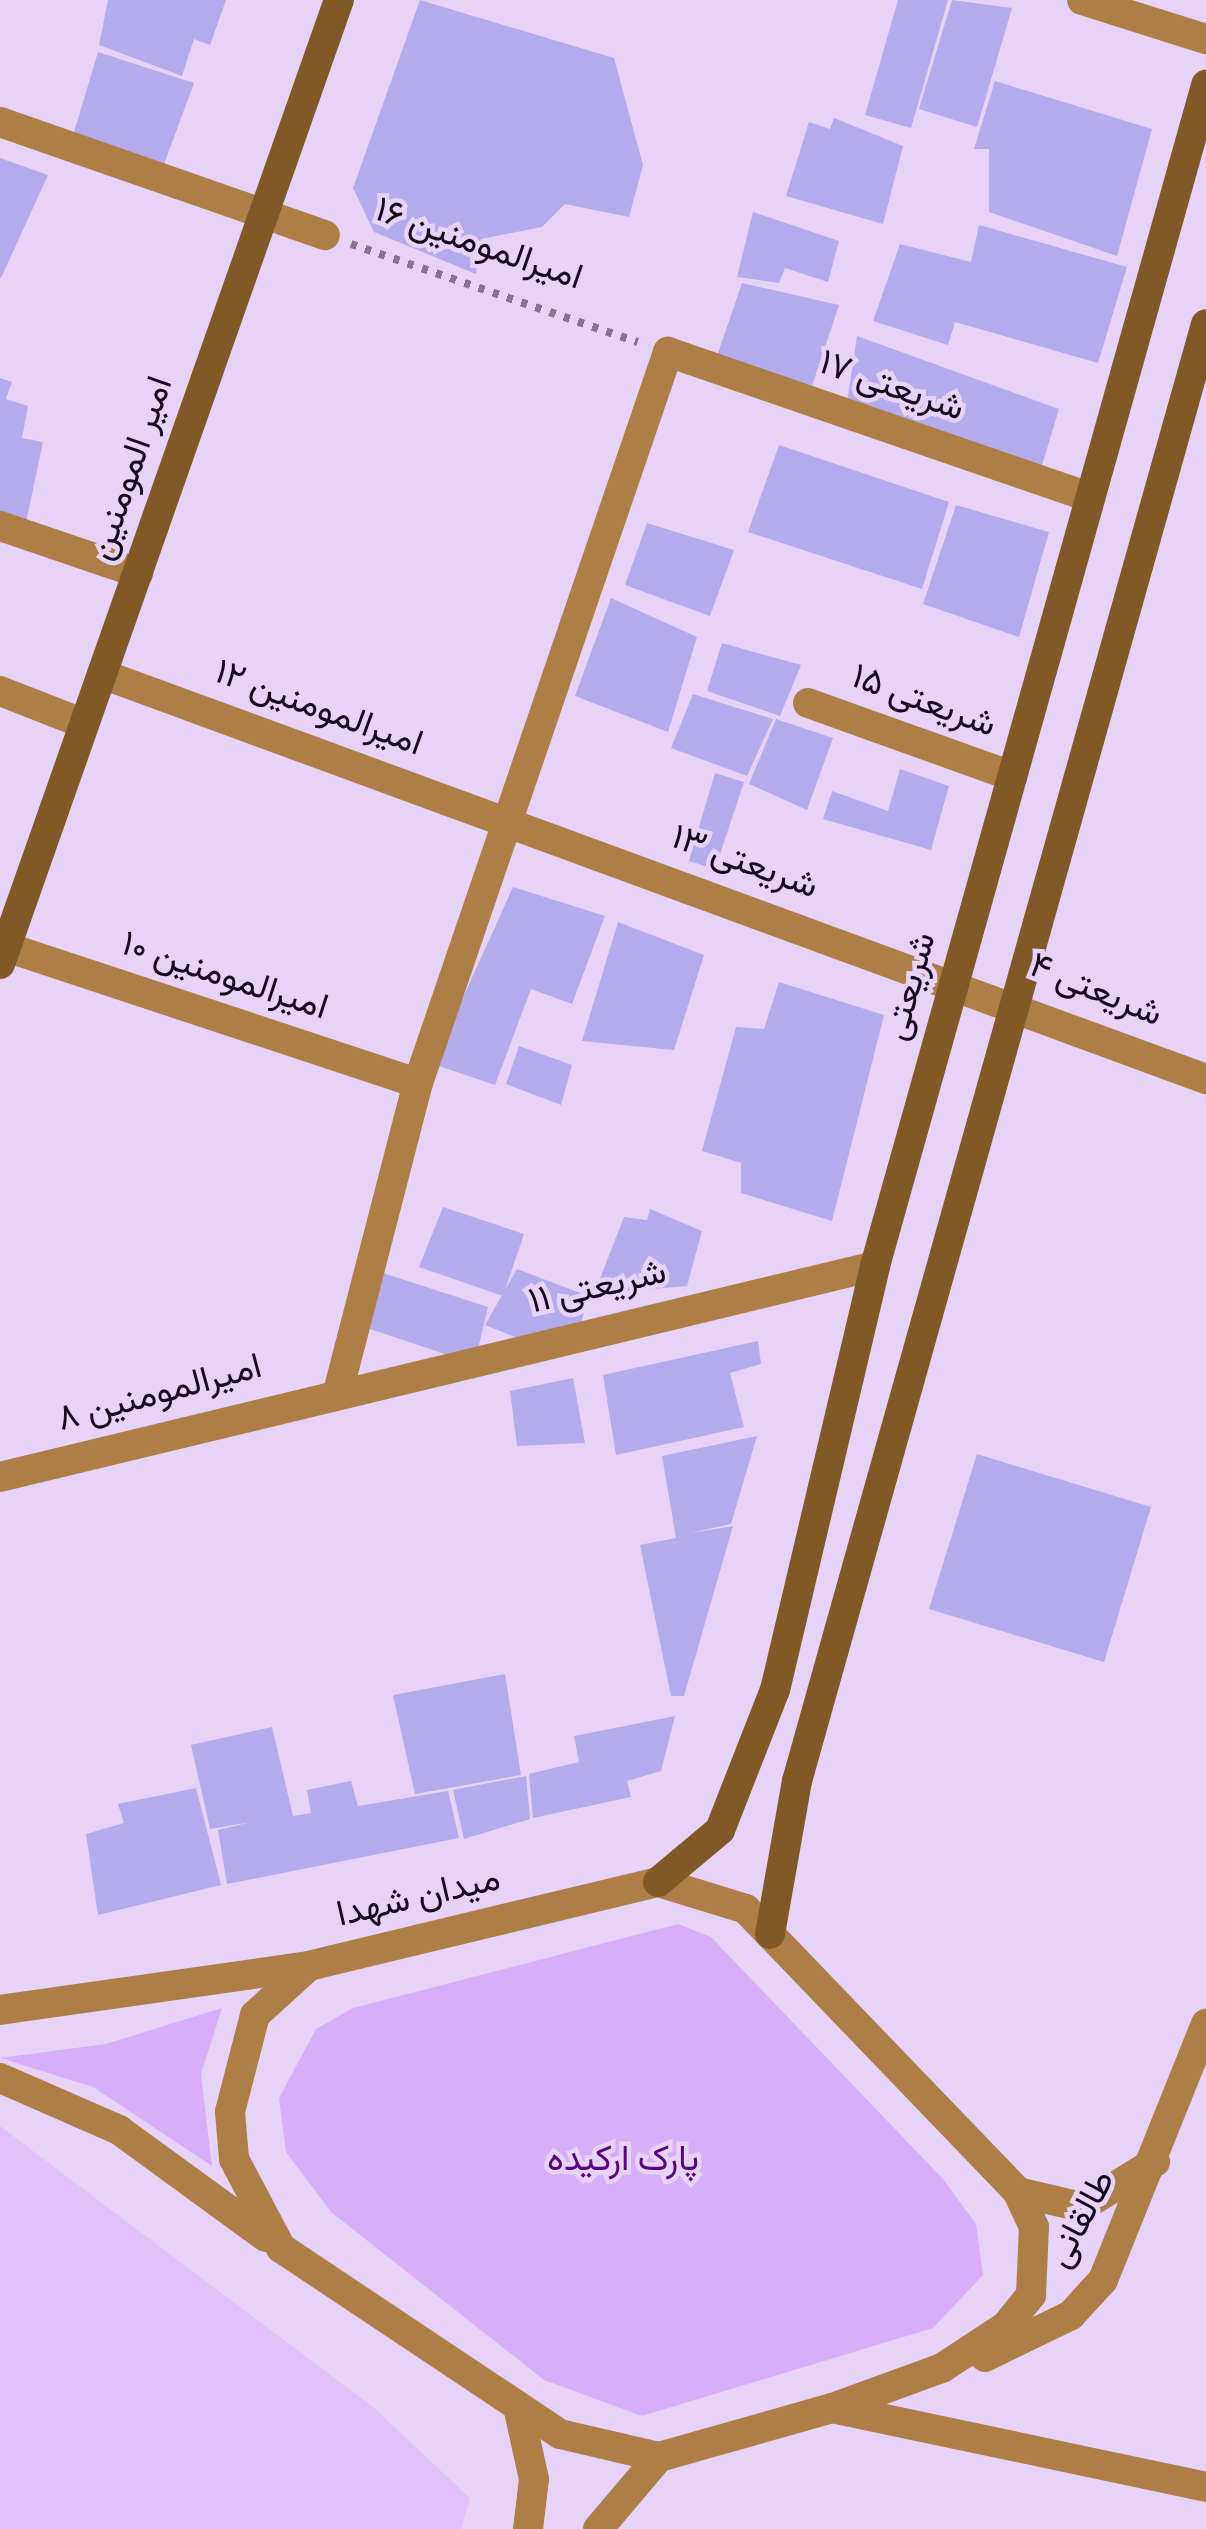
<!DOCTYPE html>
<meta charset="utf-8">
<style>
body{margin:0}
#map{position:relative;width:1206px;height:2529px;overflow:hidden;background:#e8d3f8;font-family:Overpass,Vazirmatn,sans-serif}
div>[style]{position:absolute}
[style*='--x']{left:calc(var(--x)*1px);top:calc(var(--y)*1px);width:calc(var(--w)*1px);rotate:calc(var(--a)*1deg)}
.built>*{inset:0;background:#e1c1f8}
.green>*{inset:0;background:#d9aef8}
.building>*{inset:0;background:#b4abec}
.path>*{height:8px;margin-top:-4px;transform-origin:0;background:repeating-linear-gradient(90deg,#857391 0 6px,transparent 0 15px)}
.minor>*{height:30px;margin:-15px;padding:0 15px;transform-origin:15px;border-radius:15px;background:#ad7f47}
.tertiary>*{height:30px;margin:-15px;padding:0 15px;transform-origin:15px;border-radius:15px;background:#ad7f47}
.secondary>*{height:30px;margin:-15px;padding:0 15px;transform-origin:15px;border-radius:15px;background:#815927}
span{translate:-50% -50%;white-space:nowrap;text-align:center;line-height:1.15;-webkit-text-stroke:9px #e8d3f8;paint-order:stroke}
.street-label{font-size:36px;color:#170a20}
.park-label{font-size:36px;color:#59057f}
</style>
<div id="map">
<div class="built">
<i style="clip-path:polygon(0 2126px,374px 2408px,470px 2498px,461px 2529px,0 2529px)"></i>
</div>
<div class="green">
<i style="clip-path:polygon(678px 1924px,711px 1937px,943px 2179px,976px 2224px,983px 2275px,933px 2328px,642px 2416px,544px 2380px,331px 2212px,286px 2152px,279px 2098px,316px 2029px,353px 2008px)"></i>
<i style="clip-path:polygon(222px 2008px,201px 2074px,212px 2166px,93px 2087px,0 2058px,106px 2044px)"></i>
</div>
<div class="building">
<i style="clip-path:polygon(108px 0,226px 0,210px 45px,194px 39px,182px 76px,99px 45px)"></i>
<i style="clip-path:polygon(420px 0,614px 58px,643px 165px,629px 217px,565px 204px,542px 227px,481px 239px,476px 274px,374px 232px,353px 188px)"></i>
<i style="clip-path:polygon(898px 0,948px 0,911px 128px,865px 115px)"></i>
<i style="clip-path:polygon(952px 0,1012px 8px,977px 127px,919px 109px)"></i>
<i style="clip-path:polygon(98px 52px,194px 83px,160px 175px,71px 142px)"></i>
<i style="clip-path:polygon(995px 81px,1152px 129px,1117px 256px,989px 212px,989px 149px,974px 149px)"></i>
<i style="clip-path:polygon(834px 118px,903px 146px,883px 224px,786px 196px,809px 122px,830px 129px)"></i>
<i style="clip-path:polygon(0 158px,48px 175px,1px 278px,0 277px)"></i>
<i style="clip-path:polygon(753px 212px,839px 241px,828px 282px,785px 268px,779px 283px,737px 277px)"></i>
<i style="clip-path:polygon(979px 225px,1127px 267px,1098px 363px,955px 322px,948px 345px,873px 321px,900px 244px,971px 262px)"></i>
<i style="clip-path:polygon(742px 283px,839px 305px,809px 395px,715px 362px)"></i>
<i style="clip-path:polygon(857px 336px,1059px 409px,1039px 475px,846px 410px)"></i>
<i style="clip-path:polygon(0 378px,12px 382px,6px 399px,28px 406px,22px 438px,43px 442px,24px 532px,0 524px)"></i>
<i style="clip-path:polygon(779px 445px,949px 502px,922px 589px,748px 532px)"></i>
<i style="clip-path:polygon(956px 505px,1049px 532px,1019px 637px,923px 604px)"></i>
<i style="clip-path:polygon(647px 523px,734px 550px,710px 616px,625px 585px)"></i>
<i style="clip-path:polygon(611px 598px,697px 637px,668px 732px,575px 696px)"></i>
<i style="clip-path:polygon(722px 643px,801px 665px,780px 716px,707px 691px)"></i>
<i style="clip-path:polygon(693px 694px,773px 719px,747px 776px,671px 748px)"></i>
<i style="clip-path:polygon(776px 719px,833px 738px,807px 810px,749px 784px)"></i>
<i style="clip-path:polygon(900px 769px,949px 786px,931px 850px,823px 819px,832px 791px,888px 811px)"></i>
<i style="clip-path:polygon(715px 773px,744px 782px,715px 869px,689px 861px)"></i>
<i style="clip-path:polygon(513px 887px,605px 916px,572px 1004px,531px 989px,495px 1085px,433px 1064px)"></i>
<i style="clip-path:polygon(618px 922px,704px 955px,674px 1050px,582px 1041px)"></i>
<i style="clip-path:polygon(779px 982px,884px 1015px,832px 1221px,741px 1193px,741px 1163px,702px 1151px,736px 1027px,764px 1029px)"></i>
<i style="clip-path:polygon(519px 1046px,572px 1065px,561px 1105px,506px 1084px)"></i>
<i style="clip-path:polygon(443px 1207px,524px 1234px,503px 1296px,419px 1267px)"></i>
<i style="clip-path:polygon(650px 1209px,702px 1231px,687px 1286px,594px 1294px,624px 1217px,647px 1220px)"></i>
<i style="clip-path:polygon(517px 1269px,588px 1296px,580px 1328px,528px 1342px,485px 1325px)"></i>
<i style="clip-path:polygon(383px 1273px,488px 1307px,477px 1353px,454px 1357px,364px 1327px)"></i>
<i style="clip-path:polygon(758px 1341px,761px 1364px,730px 1373px,744px 1427px,616px 1455px,603px 1375px)"></i>
<i style="clip-path:polygon(573px 1378px,585px 1443px,517px 1446px,510px 1391px)"></i>
<i style="clip-path:polygon(757px 1436px,731px 1524px,690px 1533px,733px 1526px,684px 1696px,671px 1696px,640px 1545px,676px 1538px,662px 1456px)"></i>
<i style="clip-path:polygon(977px 1454px,1151px 1507px,1104px 1662px,929px 1609px)"></i>
<i style="clip-path:polygon(505px 1674px,521px 1775px,415px 1794px,393px 1695px)"></i>
<i style="clip-path:polygon(675px 1716px,661px 1771px,627px 1781px,631px 1797px,533px 1818px,529px 1774px,579px 1762px,574px 1736px)"></i>
<i style="clip-path:polygon(272px 1727px,293px 1816px,311px 1813px,307px 1790px,351px 1781px,358px 1806px,448px 1791px,459px 1838px,227px 1884px,218px 1830px,251px 1822px,210px 1829px,191px 1745px)"></i>
<i style="clip-path:polygon(526px 1776px,530px 1819px,464px 1839px,453px 1790px)"></i>
<i style="clip-path:polygon(196px 1788px,221px 1885px,98px 1915px,86px 1834px,124px 1823px,118px 1804px)"></i>
</div>
<div class="path">
<i style="--x:351;--y:244;--w:303;--a:18.9"></i>
</div>
<div class="minor">
<i style="--x:0;--y:122;--w:344;--a:19.2"></i>
<i style="--x:0;--y:526;--w:146;--a:18.8"></i>
<i style="--x:102;--y:674;--w:1176;--a:20.15"></i>
<i style="--x:0;--y:691;--w:90;--a:21.4"></i>
<i style="--x:808;--y:703;--w:217;--a:19.7"></i>
<i style="--x:0;--y:945;--w:440;--a:18.3"></i>
<i style="--x:339;--y:1388;--w:315;--a:-75.5"></i>
<i style="--x:418;--y:1083;--w:773;--a:-71.12"></i>
<i style="--x:668;--y:352;--w:446;--a:19"></i>
<i style="--x:0;--y:1477;--w:900;--a:-13.56"></i>
</div>
<div class="tertiary">
<i style="--x:1082;--y:0;--w:130;--a:17.5"></i>
<i style="--x:0;--y:2010;--w:306;--a:-8.1"></i>
<i style="--x:0;--y:2078;--w:130;--a:23.6"></i>
<i style="--x:119;--y:2130;--w:182;--a:36.1"></i>
<i style="--x:1018;--y:2192;--w:66;--a:13.2"></i>
<i style="--x:1082;--y:2207;--w:86;--a:-31.7"></i>
<i style="--x:985;--y:2357;--w:96;--a:-26"></i>
<i style="--x:1071;--y:2315;--w:47;--a:-47.6"></i>
<i style="--x:1103;--y:2280;--w:276;--a:-68.1"></i>
<i style="--x:832;--y:2408;--w:117;--a:-20"></i>
<i style="--x:942;--y:2368;--w:77;--a:-33.3"></i>
<i style="--x:1006;--y:2326;--w:40;--a:-51"></i>
<i style="--x:1031;--y:2295;--w:68;--a:-87.5"></i>
<i style="--x:1034;--y:2227;--w:38;--a:-115"></i>
<i style="--x:1018;--y:2192;--w:393;--a:-133.9"></i>
<i style="--x:746;--y:1909;--w:92;--a:-162.9"></i>
<i style="--x:658;--y:1882;--w:359;--a:166.5"></i>
<i style="--x:309;--y:1966;--w:73;--a:137.8"></i>
<i style="--x:255;--y:2015;--w:100;--a:104.5"></i>
<i style="--x:230;--y:2112;--w:47;--a:85.1"></i>
<i style="--x:234;--y:2159;--w:101;--a:62.2"></i>
<i style="--x:281;--y:2248;--w:335;--a:33.7"></i>
<i style="--x:560;--y:2434;--w:102;--a:13.1"></i>
<i style="--x:659;--y:2457;--w:180;--a:-15.8"></i>
<i style="--x:832;--y:2408;--w:382;--a:11.9"></i>
<i style="--x:519;--y:2411;--w:70;--a:77.6"></i>
<i style="--x:534;--y:2479;--w:50;--a:96.8"></i>
<i style="--x:598;--y:2529;--w:94;--a:-49.7"></i>
</div>
<div class="secondary">
<i style="--x:0;--y:964;--w:1022;--a:-70.63"></i>
<i style="--x:658;--y:1882;--w:81;--a:-40"></i>
<i style="--x:720;--y:1830;--w:150;--a:-68.6"></i>
<i style="--x:775;--y:1690;--w:436;--a:-76.7"></i>
<i style="--x:875;--y:1266;--w:1227;--a:-74.34"></i>
<i style="--x:770;--y:1934;--w:155;--a:-80"></i>
<i style="--x:797;--y:1781;--w:1513;--a:-74.32"></i>
</div>
<div class="street-label">
<span style="left:478px;top:246px;rotate:19deg">امیرالمومنین ۱۶</span>
<span style="left:891px;top:388px;rotate:19deg">شریعتی ۱۷</span>
<span style="left:133px;top:469px;rotate:-71deg">امیر المومنین</span>
<span style="left:923px;top:703px;rotate:20deg">شریعتی ۱۵</span>
<span style="left:318px;top:710px;rotate:20deg">امیرالمومنین ۱۲</span>
<span style="left:744px;top:864px;rotate:20deg">شریعتی ۱۳</span>
<span style="left:224px;top:978px;rotate:18deg">امیرالمومنین ۱۰</span>
<span style="left:912px;top:987px;rotate:-74deg">شریعتی</span>
<span style="left:1095px;top:992px;rotate:22deg">شریعتی ۴</span>
<span style="left:598px;top:1289px;rotate:-13deg">شریعتی ۱۱</span>
<span style="left:160px;top:1395px;rotate:-15deg">امیرالمومنین ۸</span>
<span style="left:419px;top:1899px;rotate:-13deg">میدان شهدا</span>
<span style="left:1083px;top:2220px;rotate:-62deg">طالقانی</span>
</div>
<div class="park-label">
<span style="left:623px;top:2162px">پارک ارکیده</span>
</div>
</div>
